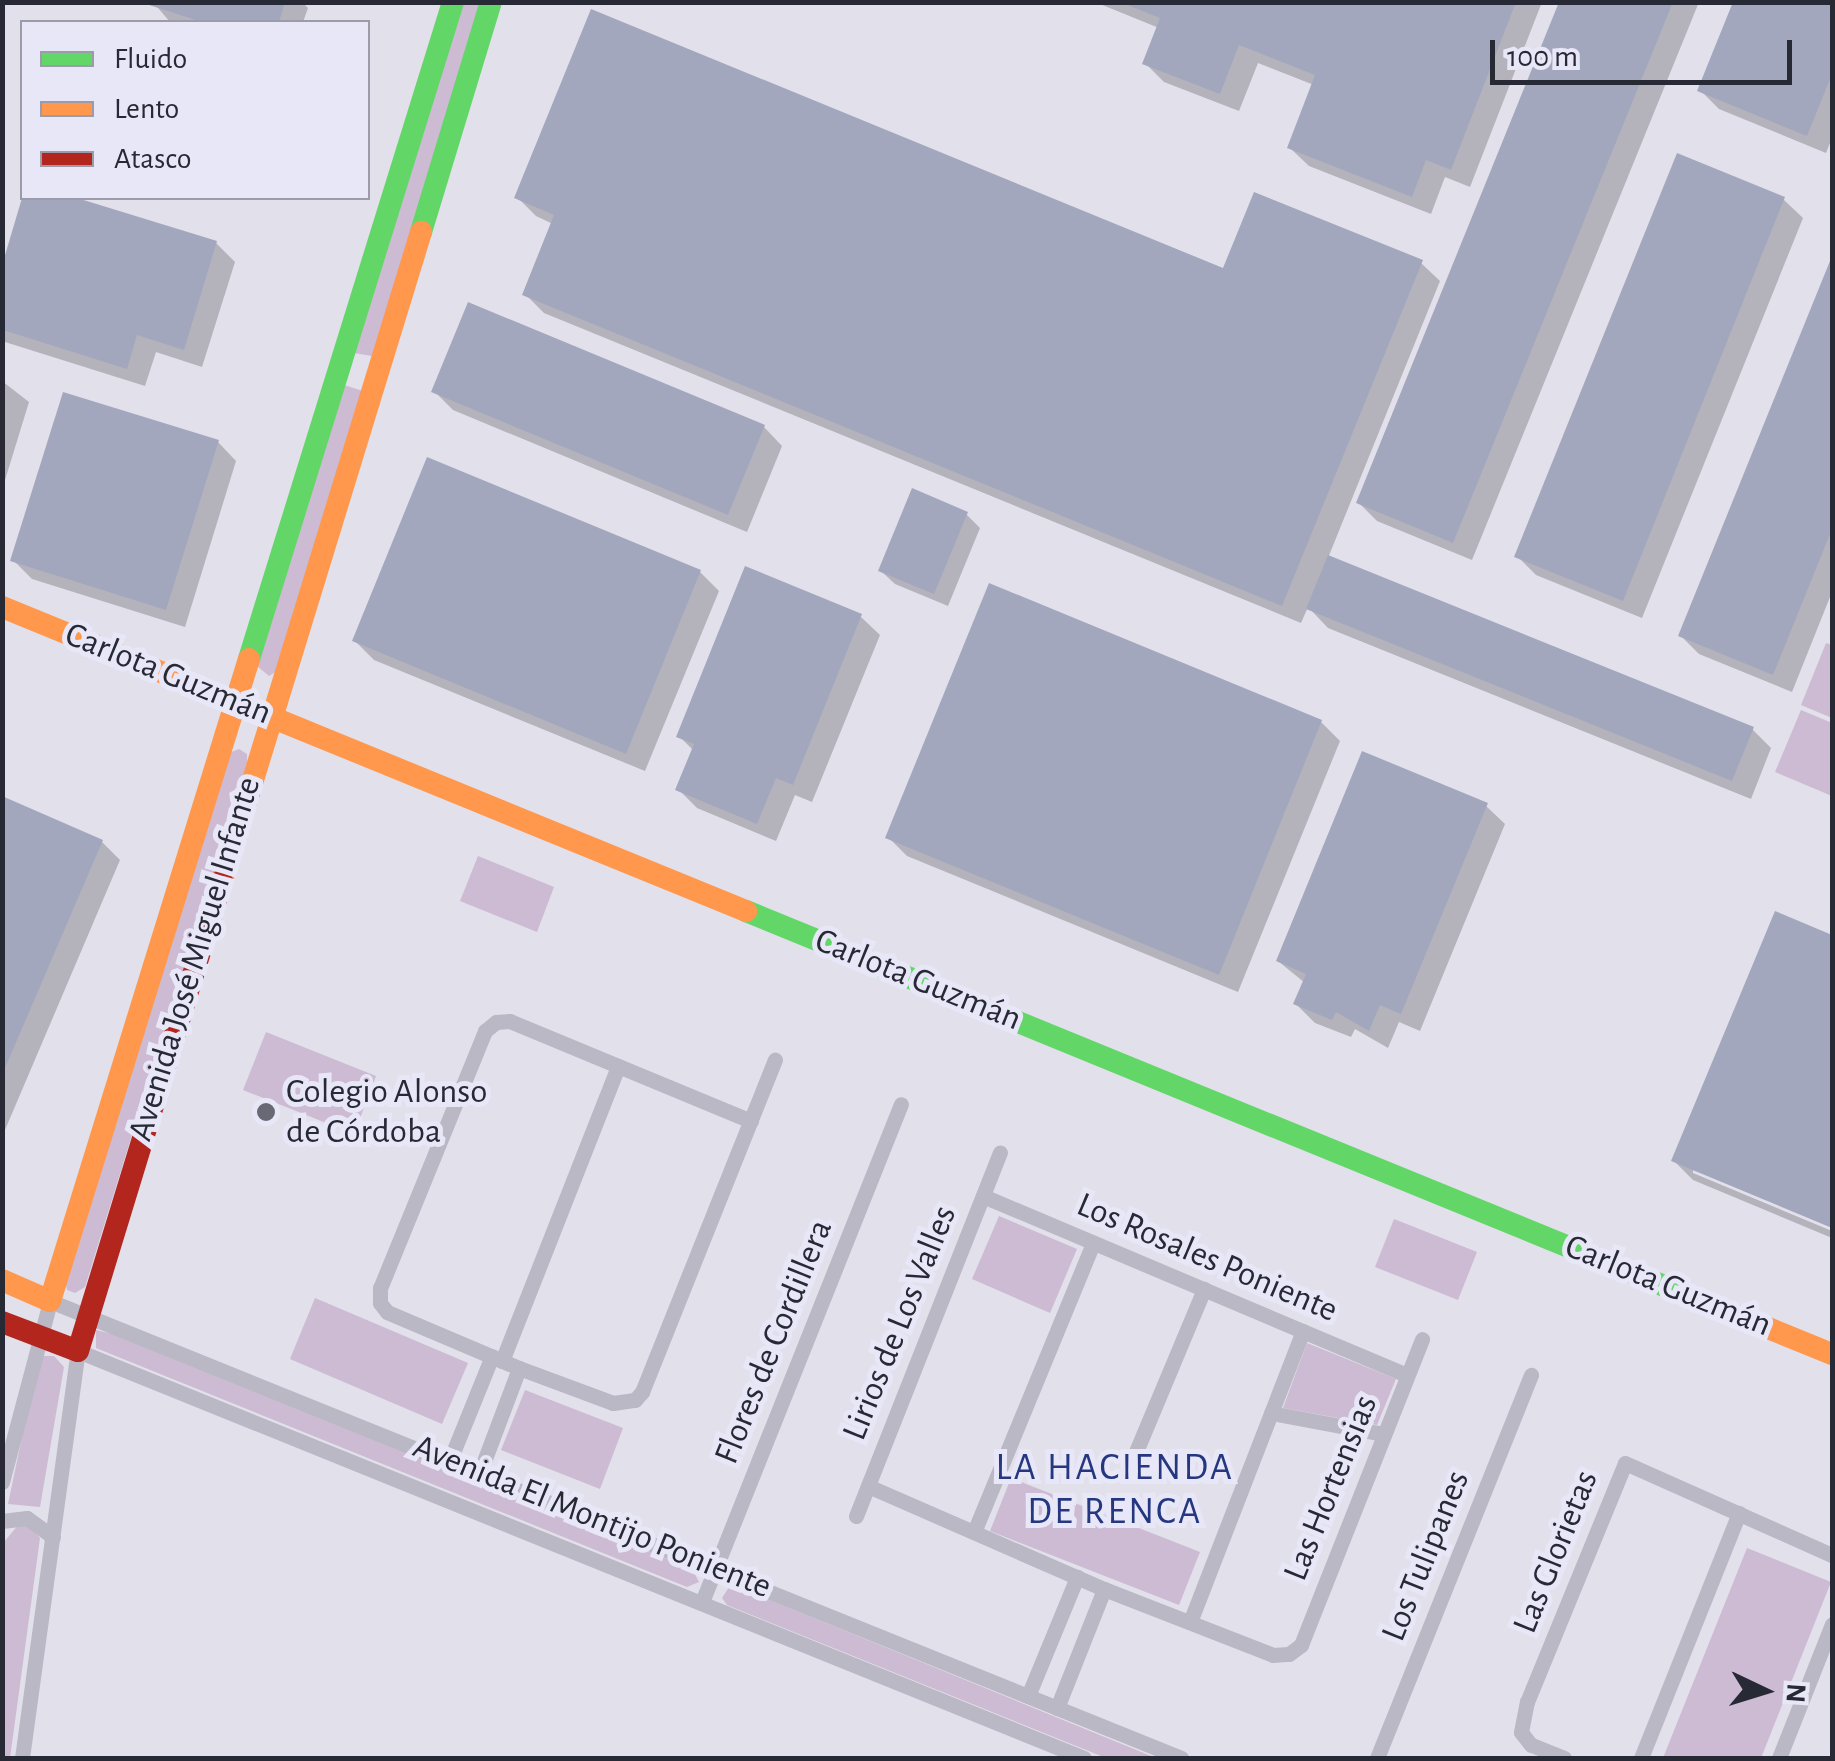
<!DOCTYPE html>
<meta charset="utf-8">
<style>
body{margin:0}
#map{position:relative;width:1835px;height:1761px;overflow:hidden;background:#e1e0eb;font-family:"Alegreya Sans",sans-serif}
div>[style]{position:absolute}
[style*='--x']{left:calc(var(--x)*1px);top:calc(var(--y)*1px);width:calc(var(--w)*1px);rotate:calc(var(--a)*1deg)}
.green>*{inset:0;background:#ccbbd2}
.shadow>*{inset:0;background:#0003}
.building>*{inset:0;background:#a3a7bd}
.street>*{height:15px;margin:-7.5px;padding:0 7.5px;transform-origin:7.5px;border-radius:7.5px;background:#b9b8c4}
.fast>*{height:22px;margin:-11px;padding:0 11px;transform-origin:11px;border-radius:11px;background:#63d668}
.slow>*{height:22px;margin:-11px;padding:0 11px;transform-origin:11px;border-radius:11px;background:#ff974d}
.jam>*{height:22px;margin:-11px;padding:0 11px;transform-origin:11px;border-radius:11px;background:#b3261e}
.dots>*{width:28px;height:28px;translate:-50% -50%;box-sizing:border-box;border:5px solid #e8e7f8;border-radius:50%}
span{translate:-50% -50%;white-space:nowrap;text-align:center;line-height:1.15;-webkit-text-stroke:10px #e8e7f8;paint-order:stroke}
.street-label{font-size:35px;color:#272934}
.poi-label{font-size:35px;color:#272934}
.left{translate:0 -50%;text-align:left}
.neighbourhood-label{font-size:38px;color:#25377e;letter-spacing:2.5px}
.frame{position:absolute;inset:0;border:5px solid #272934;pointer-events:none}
.legend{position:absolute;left:20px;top:20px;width:350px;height:180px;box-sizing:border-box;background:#e8e7f8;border:2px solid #9b9baa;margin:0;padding:12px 18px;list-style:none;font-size:30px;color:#272934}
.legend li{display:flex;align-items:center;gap:20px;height:50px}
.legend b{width:50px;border:2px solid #9b9baa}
.north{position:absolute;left:1715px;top:1641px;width:100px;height:100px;-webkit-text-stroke:8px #e8e7f8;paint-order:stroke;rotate:94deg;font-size:28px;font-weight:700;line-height:40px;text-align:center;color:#272934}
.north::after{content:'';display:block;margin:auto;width:35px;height:45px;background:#272934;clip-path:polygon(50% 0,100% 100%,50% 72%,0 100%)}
.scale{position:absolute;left:1490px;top:40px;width:302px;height:45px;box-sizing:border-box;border:5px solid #272934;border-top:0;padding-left:12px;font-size:30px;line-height:35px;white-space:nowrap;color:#272934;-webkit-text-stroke:8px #e8e7f8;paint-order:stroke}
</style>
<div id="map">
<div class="green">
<i style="clip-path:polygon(462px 3px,481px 3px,372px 356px,354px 353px)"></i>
<i style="clip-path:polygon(344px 385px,363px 391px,277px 671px,269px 676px,257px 666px)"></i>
<i style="clip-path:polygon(1826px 643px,1832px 645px,1832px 718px,1801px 705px)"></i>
<i style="clip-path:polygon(1801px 710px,1832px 723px,1832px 796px,1775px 772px)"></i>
<i style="clip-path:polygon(239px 749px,247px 754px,247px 763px,85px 1287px,75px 1293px,67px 1290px,65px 1280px,229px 753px)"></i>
<i style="clip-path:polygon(478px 856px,554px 887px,537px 932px,460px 901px)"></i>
<i style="clip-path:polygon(266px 1032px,376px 1076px,354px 1134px,243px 1090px)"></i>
<i style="clip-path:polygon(999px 1216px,1077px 1249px,1050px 1313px,972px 1279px)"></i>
<i style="clip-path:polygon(1394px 1219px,1477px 1252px,1458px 1300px,1375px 1267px)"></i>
<i style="clip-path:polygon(315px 1298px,468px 1363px,442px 1424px,290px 1359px)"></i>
<i style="clip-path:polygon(96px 1330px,121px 1336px,692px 1569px,699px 1582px,687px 1587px,96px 1348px)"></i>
<i style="clip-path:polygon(1307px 1343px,1396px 1379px,1377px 1425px,1283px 1408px)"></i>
<i style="clip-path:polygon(44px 1356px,54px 1356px,64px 1367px,40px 1507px,8px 1504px,38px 1361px)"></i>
<i style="clip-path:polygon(525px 1390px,623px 1428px,600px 1489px,501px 1450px)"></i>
<i style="clip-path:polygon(1011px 1478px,1200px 1552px,1179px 1605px,990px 1531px)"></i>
<i style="clip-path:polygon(19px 1524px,28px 1525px,40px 1538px,10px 1758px,3px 1758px,3px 1556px,4px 1542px)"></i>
<i style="clip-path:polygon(1747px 1548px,1831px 1582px,1761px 1758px,1663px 1758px)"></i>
<i style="clip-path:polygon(729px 1587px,743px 1589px,1156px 1758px,1106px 1758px,727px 1605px,722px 1598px)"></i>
</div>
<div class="shadow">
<i style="clip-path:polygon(153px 2px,302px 2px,308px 8px,303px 22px,170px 22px)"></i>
<i style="clip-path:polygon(1095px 2px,1542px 2px,1470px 187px,1445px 177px,1431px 214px,1309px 166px,1290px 148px,1314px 85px,1258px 63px,1239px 111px,1164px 82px,1145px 63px,1159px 28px)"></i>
<i style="clip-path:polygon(1562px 2px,1699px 2px,1472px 560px,1377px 521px,1359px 503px)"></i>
<i style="clip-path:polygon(1736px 2px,1832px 2px,1832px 138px,1826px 153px,1719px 109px,1700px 90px)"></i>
<i style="clip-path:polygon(1678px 156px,1784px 200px,1803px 218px,1642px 618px,1536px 575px,1517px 556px)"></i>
<i style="clip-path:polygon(517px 197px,1224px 272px,1421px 263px,1440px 281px,1328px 558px,1752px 729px,1771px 748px,1751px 799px,1328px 628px,1308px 607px,1301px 623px,544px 313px,525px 294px,553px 224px,536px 216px)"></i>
<i style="clip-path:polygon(25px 198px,69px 198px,216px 243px,235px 262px,202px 367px,156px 352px,145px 386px,5px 342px,2px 271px)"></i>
<i style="clip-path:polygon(1832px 263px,1832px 592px,1792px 692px,1699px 654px,1680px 635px)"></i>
<i style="clip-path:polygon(2px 381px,29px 402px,2px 490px)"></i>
<i style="clip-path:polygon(434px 391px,764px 427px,782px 446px,747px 532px,453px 410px)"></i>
<i style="clip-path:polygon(218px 442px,236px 461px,185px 627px,32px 579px,13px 560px)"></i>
<i style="clip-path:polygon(966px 514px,980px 528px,948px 606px,895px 584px,881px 571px)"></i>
<i style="clip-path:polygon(700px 572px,719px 591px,645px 771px,374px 660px,355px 641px)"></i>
<i style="clip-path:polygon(861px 617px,880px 635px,812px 802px,795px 795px,776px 841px,697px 808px,678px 789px,694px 751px,679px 736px)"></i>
<i style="clip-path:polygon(1321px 722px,1340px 741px,1238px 992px,907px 856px,888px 837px)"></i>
<i style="clip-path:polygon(2px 799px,102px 842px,120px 860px,2px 1137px)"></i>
<i style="clip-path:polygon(1486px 806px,1505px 824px,1420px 1031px,1399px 1022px,1388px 1048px,1355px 1029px,1351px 1037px,1315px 1023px,1296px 1004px,1305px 983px,1278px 961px)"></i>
<i style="clip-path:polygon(1776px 914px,1832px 937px,1832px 1226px,1693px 1168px,1693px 1173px,1832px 1231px,1832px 1238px,1693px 1180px,1674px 1161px)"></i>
</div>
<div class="building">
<i style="clip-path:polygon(285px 2px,279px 22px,202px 22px,143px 3px)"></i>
<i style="clip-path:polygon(1120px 2px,1516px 2px,1451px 170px,1426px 160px,1412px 197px,1287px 148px,1315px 75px,1239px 45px,1220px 94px,1142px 64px,1160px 18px)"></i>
<i style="clip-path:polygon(1559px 2px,1673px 2px,1453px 543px,1356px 503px)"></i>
<i style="clip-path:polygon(1733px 2px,1832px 2px,1832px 74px,1807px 136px,1697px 91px)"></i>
<i style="clip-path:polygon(591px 9px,1223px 268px,1254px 192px,1423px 260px,1282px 606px,522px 295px,554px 215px,514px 198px)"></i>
<i style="clip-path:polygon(1677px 153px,1785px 197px,1623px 601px,1514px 557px)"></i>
<i style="clip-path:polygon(22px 198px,77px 198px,217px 241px,184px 350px,137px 335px,127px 369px,3px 330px,3px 262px)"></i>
<i style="clip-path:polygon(1832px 256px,1832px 529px,1773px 675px,1678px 636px)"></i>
<i style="clip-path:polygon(468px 302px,765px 425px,728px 515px,431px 392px)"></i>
<i style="clip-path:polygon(63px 392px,219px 440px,166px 610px,10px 561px)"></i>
<i style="clip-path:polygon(427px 457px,701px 570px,626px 754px,352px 641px)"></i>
<i style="clip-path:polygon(912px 488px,968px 512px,934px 594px,878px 571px)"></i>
<i style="clip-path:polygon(1328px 555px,1754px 727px,1732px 781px,1306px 609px)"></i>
<i style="clip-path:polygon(745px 566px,862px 614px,793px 785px,776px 778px,757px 824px,675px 790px,694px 744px,676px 737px)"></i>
<i style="clip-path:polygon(989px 583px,1322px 720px,1219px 975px,885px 838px)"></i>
<i style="clip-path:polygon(1362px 751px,1488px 803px,1401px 1014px,1380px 1005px,1369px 1031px,1336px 1012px,1332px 1020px,1293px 1004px,1306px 974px,1276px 961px)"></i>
<i style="clip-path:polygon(2px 796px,103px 840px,2px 1075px)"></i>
<i style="clip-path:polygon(1775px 911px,1832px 935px,1832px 1228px,1671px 1161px)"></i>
</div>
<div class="street">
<i style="--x:751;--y:1121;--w:261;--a:-157.5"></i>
<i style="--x:510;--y:1021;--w:14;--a:176"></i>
<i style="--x:496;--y:1022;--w:14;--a:141"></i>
<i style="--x:485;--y:1031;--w:278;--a:112.2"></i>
<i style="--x:380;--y:1288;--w:15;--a:90"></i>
<i style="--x:380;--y:1303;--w:11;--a:52"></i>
<i style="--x:387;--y:1312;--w:143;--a:23"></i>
<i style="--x:519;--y:1368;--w:100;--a:20.4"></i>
<i style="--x:613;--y:1403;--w:22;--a:-8"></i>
<i style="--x:635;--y:1400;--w:11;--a:-49"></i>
<i style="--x:642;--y:1392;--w:358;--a:-68.2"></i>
<i style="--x:983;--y:1196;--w:460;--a:22.9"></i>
<i style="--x:502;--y:1361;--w:317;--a:-68.5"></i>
<i style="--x:1271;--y:1413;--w:114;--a:10.6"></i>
<i style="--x:450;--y:1460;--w:112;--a:-68"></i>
<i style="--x:1130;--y:1466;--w:192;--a:-67.3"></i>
<i style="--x:480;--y:1472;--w:111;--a:-69.4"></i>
<i style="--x:2;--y:1482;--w:187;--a:-75.1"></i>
<i style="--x:50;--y:1301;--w:1220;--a:22"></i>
<i style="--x:868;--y:1486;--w:257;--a:23.6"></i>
<i style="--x:1104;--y:1589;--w:181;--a:21.3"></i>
<i style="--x:1273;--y:1655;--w:16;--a:-4"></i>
<i style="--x:1289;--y:1654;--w:15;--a:-37"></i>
<i style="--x:1301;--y:1645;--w:329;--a:-68.4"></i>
<i style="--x:856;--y:1516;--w:391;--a:-68.4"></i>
<i style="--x:2;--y:1521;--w:25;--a:-7"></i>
<i style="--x:27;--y:1518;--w:32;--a:36"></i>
<i style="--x:974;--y:1532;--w:313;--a:-67.6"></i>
<i style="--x:702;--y:1602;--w:536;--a:-68.22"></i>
<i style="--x:1190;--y:1622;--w:312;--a:-68.8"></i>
<i style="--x:1028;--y:1696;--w:129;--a:-67.6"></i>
<i style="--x:1057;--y:1708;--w:128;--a:-68.4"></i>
<i style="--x:22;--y:1758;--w:411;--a:-82.2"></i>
<i style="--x:78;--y:1351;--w:1085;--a:22.03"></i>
<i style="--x:1377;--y:1758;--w:413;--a:-68.1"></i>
<i style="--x:1564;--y:1758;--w:35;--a:-158"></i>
<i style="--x:1531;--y:1745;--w:16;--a:-128"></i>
<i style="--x:1521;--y:1732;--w:31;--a:-79"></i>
<i style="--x:1527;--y:1702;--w:258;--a:-67.7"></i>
<i style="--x:1625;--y:1463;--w:227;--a:24"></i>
<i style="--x:1641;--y:1758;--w:264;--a:-68.2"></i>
<i style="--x:1779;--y:1758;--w:144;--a:-68.4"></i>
</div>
<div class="fast">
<i style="--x:421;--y:232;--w:240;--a:-73.1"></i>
<i style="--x:249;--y:659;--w:688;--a:-72.75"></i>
<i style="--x:746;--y:911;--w:1024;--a:22.21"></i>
</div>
<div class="slow">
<i style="--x:2;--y:607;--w:804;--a:22.23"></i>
<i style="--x:222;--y:881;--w:679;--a:-72.95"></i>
<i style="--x:2;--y:1280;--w:52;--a:23.6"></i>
<i style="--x:50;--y:1301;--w:672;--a:-72.78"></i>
<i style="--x:1694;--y:1298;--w:149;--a:22.1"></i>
</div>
<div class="jam">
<i style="--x:2;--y:1322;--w:81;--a:20.9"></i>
<i style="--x:78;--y:1351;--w:492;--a:-73"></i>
</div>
<div class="dots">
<i style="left:266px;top:1112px;background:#686974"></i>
</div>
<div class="street-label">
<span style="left:168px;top:674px;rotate:22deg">Carlota Guzmán</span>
<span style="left:195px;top:959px;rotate:-73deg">Avenida José Miguel Infante</span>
<span style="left:918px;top:980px;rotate:22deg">Carlota Guzmán</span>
<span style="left:1207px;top:1258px;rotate:23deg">Los Rosales Poniente</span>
<span style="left:1668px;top:1286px;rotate:22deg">Carlota Guzmán</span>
<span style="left:900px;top:1323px;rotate:-68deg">Lirios de Los Valles</span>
<span style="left:774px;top:1342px;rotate:-68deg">Flores de Cordillera</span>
<span style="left:1331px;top:1488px;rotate:-68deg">Las Hortensias</span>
<span style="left:592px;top:1517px;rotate:22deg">Avenida El Montijo Poniente</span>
<span style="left:1556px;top:1552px;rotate:-68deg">Las Glorietas</span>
<span style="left:1426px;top:1556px;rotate:-68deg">Los Tulipanes</span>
</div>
<div class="poi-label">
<span class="left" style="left:286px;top:1112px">Colegio Alonso<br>de Córdoba</span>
</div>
<div class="neighbourhood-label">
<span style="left:1115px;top:1491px">LA HACIENDA<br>DE RENCA</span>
</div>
<div class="frame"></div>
<ul class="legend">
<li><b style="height:12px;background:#63d668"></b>Fluido</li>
<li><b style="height:12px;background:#ff974d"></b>Lento</li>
<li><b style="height:12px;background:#b3261e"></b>Atasco</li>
</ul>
<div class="north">N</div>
<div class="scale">100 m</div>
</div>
